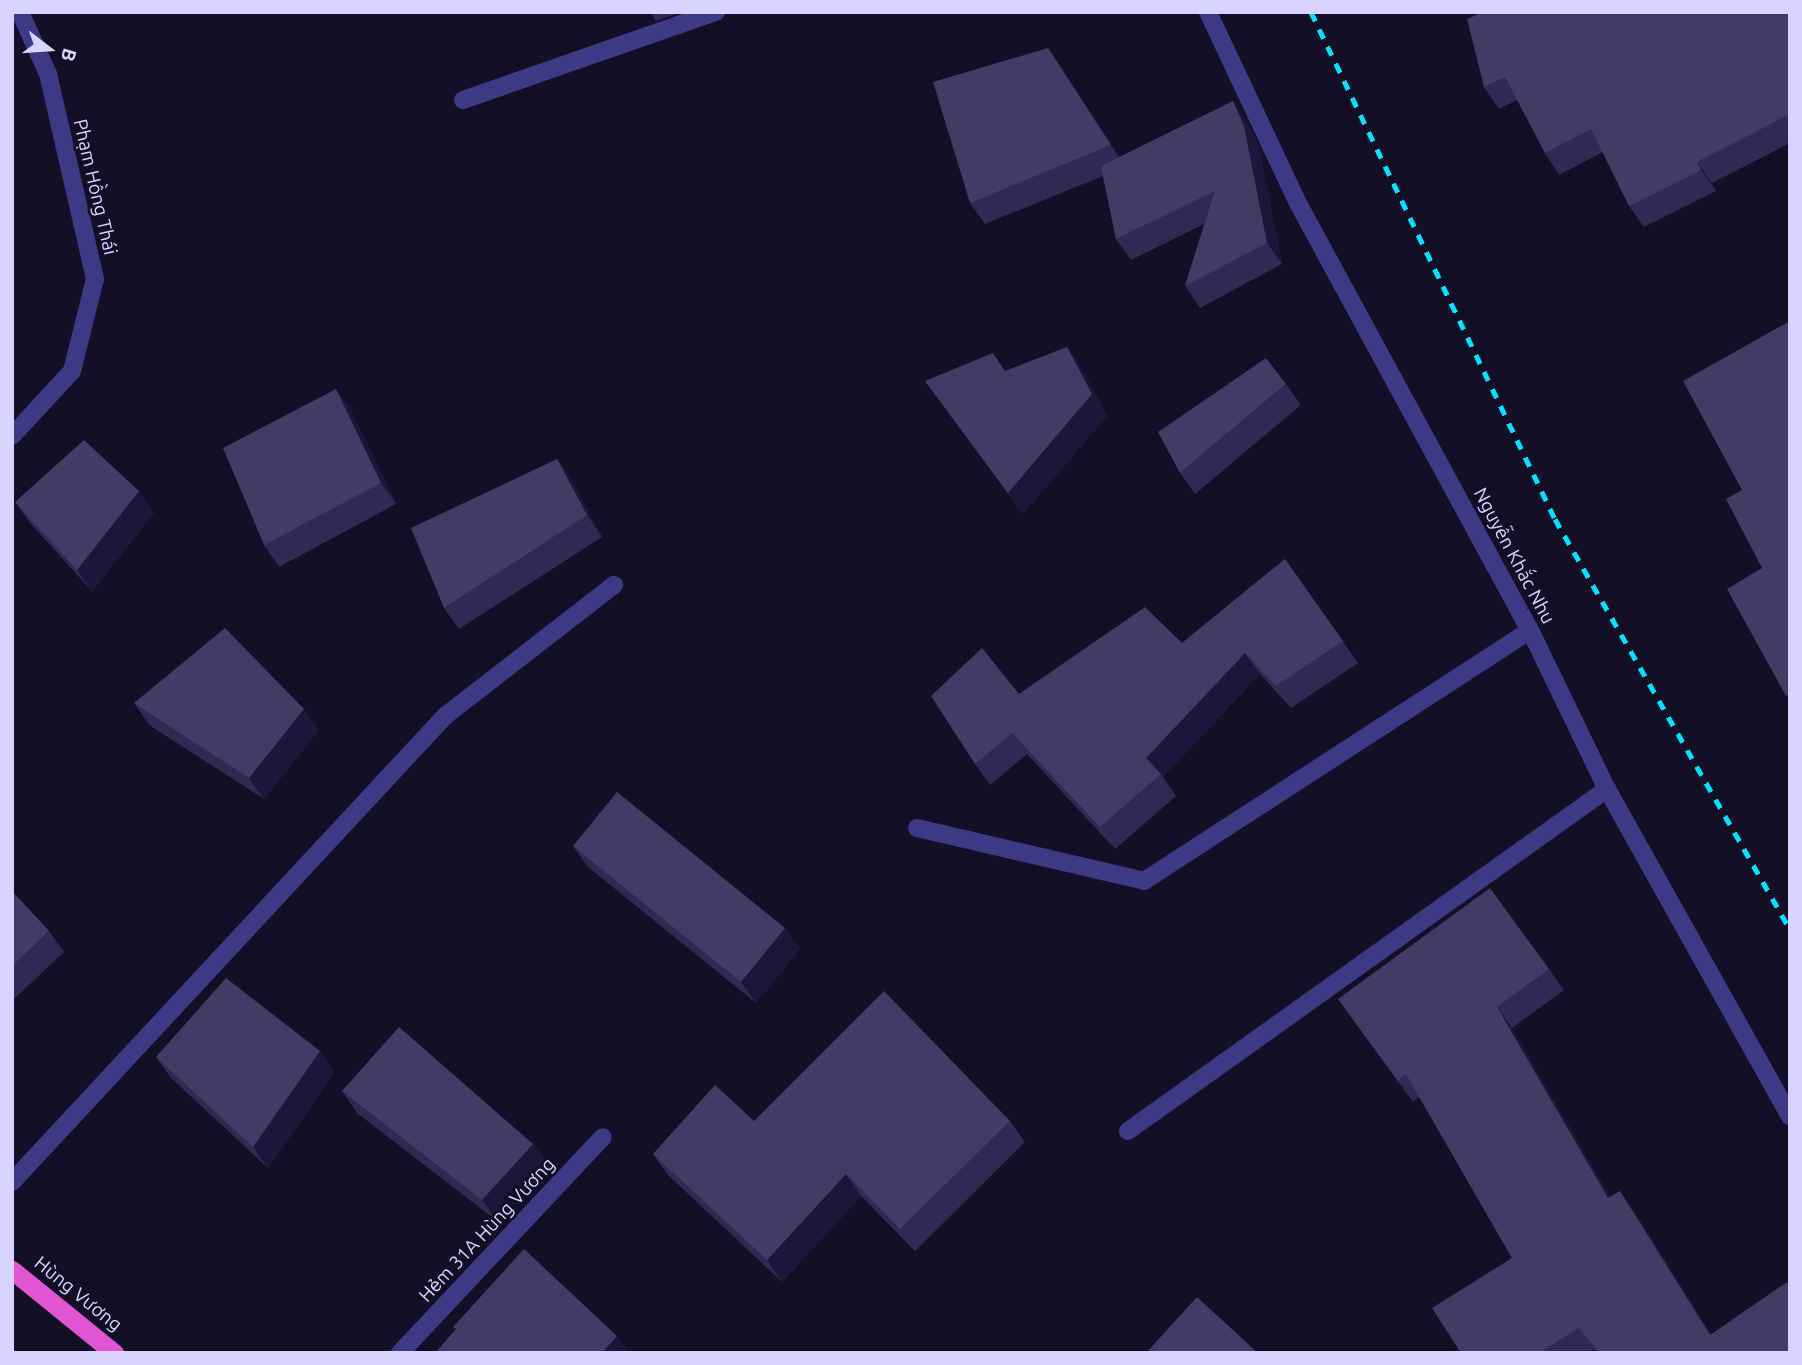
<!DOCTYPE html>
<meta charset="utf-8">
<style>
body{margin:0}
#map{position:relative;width:1802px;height:1365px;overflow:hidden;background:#130f26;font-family:Ubuntu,sans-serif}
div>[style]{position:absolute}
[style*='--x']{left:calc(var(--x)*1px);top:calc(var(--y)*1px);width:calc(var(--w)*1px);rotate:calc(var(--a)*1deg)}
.service>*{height:18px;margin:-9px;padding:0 9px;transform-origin:9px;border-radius:9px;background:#3d3a85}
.minor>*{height:18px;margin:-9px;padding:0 9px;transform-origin:9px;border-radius:9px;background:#3d3a85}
.trunk>*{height:19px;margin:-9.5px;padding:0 9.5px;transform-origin:9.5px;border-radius:9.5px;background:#e055d1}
.rail>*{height:5px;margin-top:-2.5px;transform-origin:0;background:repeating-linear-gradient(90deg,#00e5ff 0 10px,transparent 0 19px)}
.wall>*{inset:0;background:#312854}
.shaded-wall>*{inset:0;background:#1d163a}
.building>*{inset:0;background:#433a66}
span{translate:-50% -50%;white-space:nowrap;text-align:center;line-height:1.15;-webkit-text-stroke:6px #130f26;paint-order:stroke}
.street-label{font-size:19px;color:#d9d4ff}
.frame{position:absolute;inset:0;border:14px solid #d9d4ff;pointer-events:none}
.north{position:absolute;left:14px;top:14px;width:70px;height:70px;-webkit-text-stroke:5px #130f26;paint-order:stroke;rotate:107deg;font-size:19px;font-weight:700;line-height:28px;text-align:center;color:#d9d4ff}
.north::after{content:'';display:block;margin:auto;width:24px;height:32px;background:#d9d4ff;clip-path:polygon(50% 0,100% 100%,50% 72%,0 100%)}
</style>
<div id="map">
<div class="service">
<i style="--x:463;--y:100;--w:268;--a:-19.2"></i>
<i style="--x:917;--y:828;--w:233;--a:13.1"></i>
<i style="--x:1144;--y:881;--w:460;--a:-33"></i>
<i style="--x:1128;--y:1131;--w:589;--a:-35.53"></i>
<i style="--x:12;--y:1182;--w:636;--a:-47.1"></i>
<i style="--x:445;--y:716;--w:214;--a:-37.8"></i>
<i style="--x:400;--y:1353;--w:296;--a:-46.8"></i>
</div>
<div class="minor">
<i style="--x:1208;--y:12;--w:213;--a:64.8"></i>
<i style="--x:1299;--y:205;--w:484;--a:61.5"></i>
<i style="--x:1530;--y:630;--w:177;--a:64.2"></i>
<i style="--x:1607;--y:789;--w:375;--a:60.8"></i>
<i style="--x:12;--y:436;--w:88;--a:-47.3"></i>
<i style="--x:72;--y:371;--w:95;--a:-76"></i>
<i style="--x:95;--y:279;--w:210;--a:-102.9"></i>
<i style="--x:48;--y:74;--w:68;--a:-114.3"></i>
</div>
<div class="trunk">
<i style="--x:12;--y:1270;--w:132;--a:39.1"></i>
</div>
<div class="rail">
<i style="--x:1311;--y:12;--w:563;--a:64.3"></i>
<i style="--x:1555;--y:519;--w:473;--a:60.2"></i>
</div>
<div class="wall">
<i style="clip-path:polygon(650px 12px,681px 12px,656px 21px)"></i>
<i style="clip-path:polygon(1483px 12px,1790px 12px,1790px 143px,1712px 183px,1716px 191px,1644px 227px,1629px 206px,1603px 152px,1559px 175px,1545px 153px,1517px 100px,1499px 109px,1484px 87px)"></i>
<i style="clip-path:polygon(1048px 48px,1119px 157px,1248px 123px,1259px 147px,1282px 264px,1200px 308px,1185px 286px,1204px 224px,1131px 260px,1116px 239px,1103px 176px,985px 224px,970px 203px)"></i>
<i style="clip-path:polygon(1067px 347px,1082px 369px,1107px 416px,1023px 514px,925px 381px,1005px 371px)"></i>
<i style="clip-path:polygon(1286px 384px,1301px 405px,1195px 494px,1180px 473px)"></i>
<i style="clip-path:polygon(336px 389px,351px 411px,396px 504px,279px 567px,264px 545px)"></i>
<i style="clip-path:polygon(557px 459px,572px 480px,602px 537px,459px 629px,444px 608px)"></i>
<i style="clip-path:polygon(15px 502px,154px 513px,92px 591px,30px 523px)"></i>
<i style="clip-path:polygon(1285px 559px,1358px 663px,1291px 708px,1260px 674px,1163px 777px,1176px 796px,1115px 849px,1027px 754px,990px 785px,975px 764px,1019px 694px,1182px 643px)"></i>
<i style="clip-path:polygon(134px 703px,319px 730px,264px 799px,149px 725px)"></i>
<i style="clip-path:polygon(573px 846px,785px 928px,800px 949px,756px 1003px,588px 867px)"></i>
<i style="clip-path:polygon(12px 891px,49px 931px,64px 952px,12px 1001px)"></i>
<i style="clip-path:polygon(1549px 969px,1564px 990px,1512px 1028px,1610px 1197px,1635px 1212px,1711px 1334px,1790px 1353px,1597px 1353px,1594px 1349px,1588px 1353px,1461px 1353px,1512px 1258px,1419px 1097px,1413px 1102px,1338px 999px)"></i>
<i style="clip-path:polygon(320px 1051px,335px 1072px,268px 1168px,171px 1078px,156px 1057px)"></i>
<i style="clip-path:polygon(342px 1091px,533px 1144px,548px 1165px,497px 1221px,357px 1113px)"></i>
<i style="clip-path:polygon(754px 1121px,1010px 1121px,1025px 1142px,915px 1251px,861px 1196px,782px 1282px,668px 1175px,653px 1154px)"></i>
</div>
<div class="shaded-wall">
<i style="clip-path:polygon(1048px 48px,1063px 69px,1126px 167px,1111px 145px)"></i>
<i style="clip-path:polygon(1233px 101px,1248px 123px,1259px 147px,1282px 264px,1267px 243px)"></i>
<i style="clip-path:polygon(1697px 162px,1712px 183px,1716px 191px,1701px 170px)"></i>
<i style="clip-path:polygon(1067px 347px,1082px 369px,1107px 416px,1023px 514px,1008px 493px)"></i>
<i style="clip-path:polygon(336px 389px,351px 411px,396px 504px,381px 483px)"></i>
<i style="clip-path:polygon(557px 459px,572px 480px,602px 537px,587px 515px)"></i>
<i style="clip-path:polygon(139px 491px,154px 513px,92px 591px,77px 570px)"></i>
<i style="clip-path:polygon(1245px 653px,1260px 674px,1163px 777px,1146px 758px)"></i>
<i style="clip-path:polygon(304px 709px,319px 730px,264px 799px,249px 778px)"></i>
<i style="clip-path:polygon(785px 928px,800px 949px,756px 1003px,741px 982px)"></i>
<i style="clip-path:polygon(1497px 1007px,1512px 1028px,1623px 1220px,1608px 1198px)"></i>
<i style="clip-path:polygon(320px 1051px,335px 1072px,268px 1168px,253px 1147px)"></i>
<i style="clip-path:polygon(533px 1144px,548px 1165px,497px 1221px,482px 1200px)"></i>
<i style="clip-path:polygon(846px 1174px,861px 1196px,782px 1282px,767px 1260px)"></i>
<i style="clip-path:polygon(1620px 1191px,1635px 1212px,1723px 1353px,1710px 1335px)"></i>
<i style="clip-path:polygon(617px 1336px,629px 1353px,602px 1353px)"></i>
</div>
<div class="building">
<i style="clip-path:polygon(1483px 12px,1790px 12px,1790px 114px,1697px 162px,1701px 170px,1629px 206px,1591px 129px,1545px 153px,1505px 77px,1484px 87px,1467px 19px)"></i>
<i style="clip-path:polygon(1048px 48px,1111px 145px,970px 203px,933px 82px)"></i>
<i style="clip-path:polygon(1233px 101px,1244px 126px,1267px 243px,1185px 286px,1215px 191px,1116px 239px,1101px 166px)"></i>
<i style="clip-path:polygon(1790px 321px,1790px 694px,1786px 696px,1727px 589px,1762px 568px,1726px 499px,1742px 490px,1683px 381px)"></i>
<i style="clip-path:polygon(1067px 347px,1092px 394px,1008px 493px,925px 381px,993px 353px,1005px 371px)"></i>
<i style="clip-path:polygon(1266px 358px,1286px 384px,1180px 473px,1158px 432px)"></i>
<i style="clip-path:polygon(336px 389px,381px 483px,264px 545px,223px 448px)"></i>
<i style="clip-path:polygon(84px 440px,139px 491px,77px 570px,15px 502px)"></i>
<i style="clip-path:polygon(557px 459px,587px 515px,444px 608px,411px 528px)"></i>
<i style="clip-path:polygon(1285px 559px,1343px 641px,1276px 686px,1245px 653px,1146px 758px,1161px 774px,1100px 827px,1012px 733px,975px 764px,931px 696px,982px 648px,1019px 694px,1145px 607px,1182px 643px)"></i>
<i style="clip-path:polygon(225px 628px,304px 709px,249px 778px,134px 703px)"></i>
<i style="clip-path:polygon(617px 792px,785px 928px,741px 982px,573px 846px)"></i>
<i style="clip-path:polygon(1490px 888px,1549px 969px,1497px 1007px,1608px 1198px,1620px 1191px,1710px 1335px,1787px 1282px,1790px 1286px,1790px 1353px,1600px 1353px,1579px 1328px,1539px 1353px,1461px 1353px,1432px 1308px,1512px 1258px,1406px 1074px,1398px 1081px,1338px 999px)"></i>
<i style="clip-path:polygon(12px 891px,49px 931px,12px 966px)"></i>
<i style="clip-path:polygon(226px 978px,320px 1051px,253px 1147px,156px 1057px)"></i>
<i style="clip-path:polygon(884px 991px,1010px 1121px,900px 1229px,846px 1174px,767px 1260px,653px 1154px,715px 1085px,754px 1121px)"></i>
<i style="clip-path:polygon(399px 1027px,533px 1144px,482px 1200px,342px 1091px)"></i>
<i style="clip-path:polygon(524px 1249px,617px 1336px,602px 1353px,435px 1353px,456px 1329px,453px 1327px)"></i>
<i style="clip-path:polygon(1197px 1297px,1258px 1353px,1146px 1353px)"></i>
</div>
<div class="street-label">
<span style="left:95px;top:187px;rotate:77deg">Phạm Hồng Thái</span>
<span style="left:1514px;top:556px;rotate:62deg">Nguyễn Khắc Nhu</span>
<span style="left:487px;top:1230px;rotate:-47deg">Hẻm 31A Hùng Vương</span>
<span style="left:78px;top:1294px;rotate:39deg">Hùng Vương</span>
</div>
<div class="frame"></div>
<div class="north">B</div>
</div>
